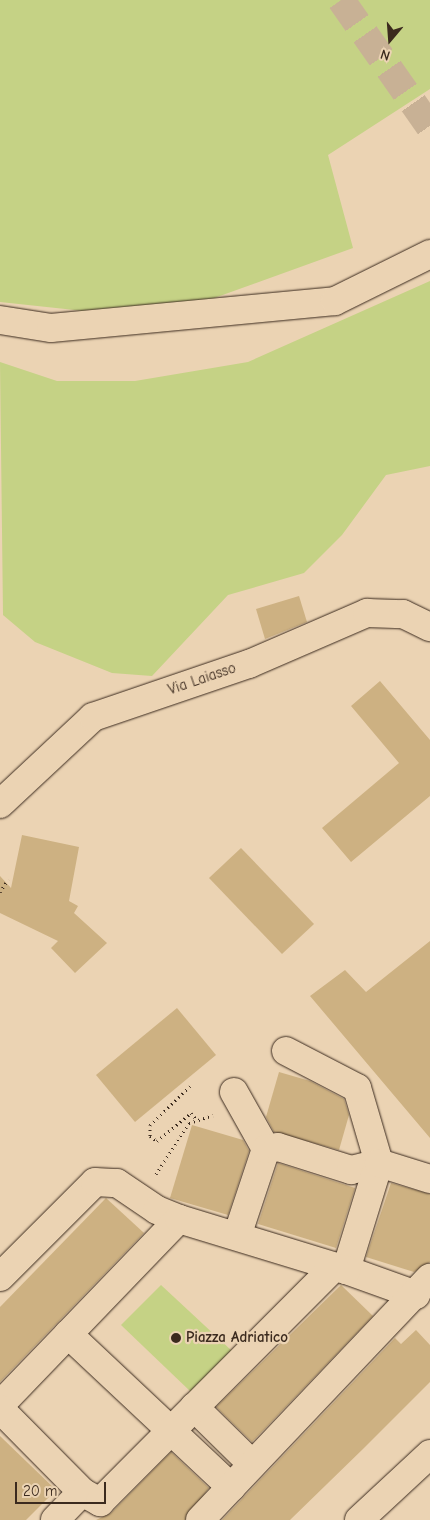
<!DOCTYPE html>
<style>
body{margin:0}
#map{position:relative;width:430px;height:1520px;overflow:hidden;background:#ebd3b3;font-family:"Comic Neue",sans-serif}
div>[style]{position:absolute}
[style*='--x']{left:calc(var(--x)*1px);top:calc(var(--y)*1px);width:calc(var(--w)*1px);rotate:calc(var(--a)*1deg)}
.green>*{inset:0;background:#c5d285}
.building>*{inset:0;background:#cdb182}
.highway-tunnel>*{height:28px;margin-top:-14px;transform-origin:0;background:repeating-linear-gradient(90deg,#c8b195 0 28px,transparent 0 42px)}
.path>*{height:3px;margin-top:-1.5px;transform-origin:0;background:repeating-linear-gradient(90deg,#3b2a1e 0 1px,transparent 0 5px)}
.roads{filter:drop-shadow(0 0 1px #3b2a1e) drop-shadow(0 0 1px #3b2a1e)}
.minor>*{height:28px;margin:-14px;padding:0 14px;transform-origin:14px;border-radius:14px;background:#ebd3b3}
.major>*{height:28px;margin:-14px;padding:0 14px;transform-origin:14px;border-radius:14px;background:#ebd3b3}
.dots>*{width:14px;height:14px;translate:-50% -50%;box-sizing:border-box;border:2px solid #ebd3b3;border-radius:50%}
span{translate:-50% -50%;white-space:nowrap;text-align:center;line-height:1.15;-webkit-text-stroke:4.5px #ebd3b3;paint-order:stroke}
.street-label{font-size:15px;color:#3b2a1e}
.poi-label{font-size:15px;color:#3b2a1e;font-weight:700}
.left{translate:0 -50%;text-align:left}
.north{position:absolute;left:365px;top:15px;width:50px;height:50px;-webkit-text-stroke:4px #ebd3b3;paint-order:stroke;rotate:198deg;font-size:14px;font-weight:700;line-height:20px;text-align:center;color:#3b2a1e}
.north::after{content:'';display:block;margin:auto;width:18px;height:22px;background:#3b2a1e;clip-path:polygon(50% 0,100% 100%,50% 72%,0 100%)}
.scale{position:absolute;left:15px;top:1482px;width:91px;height:22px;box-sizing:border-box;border:2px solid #3b2a1e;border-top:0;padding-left:6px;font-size:15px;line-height:18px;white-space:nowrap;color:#3b2a1e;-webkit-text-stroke:4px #ebd3b3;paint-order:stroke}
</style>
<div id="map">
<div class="green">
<i style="clip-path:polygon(0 0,430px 0,430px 89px,328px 155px,353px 248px,192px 306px,84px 311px,0 302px)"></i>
<i style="clip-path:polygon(430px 281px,430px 466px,386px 475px,342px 535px,304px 573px,228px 595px,152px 676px,112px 673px,35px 642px,3px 615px,0 362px,57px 381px,135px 381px,248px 362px)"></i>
<i style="clip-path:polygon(161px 1285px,232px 1351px,191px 1392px,121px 1325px)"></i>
</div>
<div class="building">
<i style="clip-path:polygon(299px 596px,307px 622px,265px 639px,256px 609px)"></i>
<i style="clip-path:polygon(380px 681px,430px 740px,430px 796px,351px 862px,322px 828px,399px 763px,351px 706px)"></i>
<i style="clip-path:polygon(22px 835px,79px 847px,69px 901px,78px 906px,74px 913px,107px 943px,75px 973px,51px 948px,58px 941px,0 913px,0 876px,11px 888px)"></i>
<i style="clip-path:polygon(241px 848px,314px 924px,282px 954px,209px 878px)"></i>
<i style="clip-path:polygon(430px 941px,430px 1138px,310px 996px,345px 970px,366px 992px)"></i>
<i style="clip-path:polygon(177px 1008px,216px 1055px,135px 1122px,96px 1075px)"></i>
<i style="clip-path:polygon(279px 1072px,310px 1081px,344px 1099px,349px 1115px,339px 1150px,274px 1132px,266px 1117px)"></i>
<i style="clip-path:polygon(192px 1125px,243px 1140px,249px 1151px,228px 1215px,170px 1198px)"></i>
<i style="clip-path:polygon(278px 1163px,355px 1188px,336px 1248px,258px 1224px)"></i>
<i style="clip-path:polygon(391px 1183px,430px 1194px,430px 1262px,414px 1272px,366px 1257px)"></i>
<i style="clip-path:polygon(106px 1198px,144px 1233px,0 1382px,0 1307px)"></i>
<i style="clip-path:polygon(341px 1285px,373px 1316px,252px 1442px,216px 1407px)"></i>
<i style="clip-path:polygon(416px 1330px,430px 1345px,430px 1382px,364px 1448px,290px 1520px,222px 1520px,395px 1338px,401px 1344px)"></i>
<i style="clip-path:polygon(0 1436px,56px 1490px,26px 1520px,0 1520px)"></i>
<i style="clip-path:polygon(171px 1452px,209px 1488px,185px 1520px,96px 1520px,111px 1513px)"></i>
</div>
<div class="highway-tunnel">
<i style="--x:341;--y:0;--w:155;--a:55"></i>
</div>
<div class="path">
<i style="--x:0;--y:892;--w:15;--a:-58"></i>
<i style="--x:190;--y:1086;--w:56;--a:135.7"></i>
<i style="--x:150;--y:1125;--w:11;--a:90"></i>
<i style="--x:150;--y:1136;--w:9;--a:36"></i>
<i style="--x:157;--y:1141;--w:44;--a:-39.5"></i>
<i style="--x:191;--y:1113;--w:9;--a:49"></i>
<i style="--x:156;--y:1174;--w:61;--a:-57.1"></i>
<i style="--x:189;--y:1123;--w:25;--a:-18"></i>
</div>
<div class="roads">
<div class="minor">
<i style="--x:0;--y:320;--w:52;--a:8.9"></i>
<i style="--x:51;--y:328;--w:285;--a:-5.4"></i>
<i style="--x:335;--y:301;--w:106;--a:-26.3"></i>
<i style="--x:0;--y:804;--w:127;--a:-43.1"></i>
<i style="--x:93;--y:717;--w:165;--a:-18.8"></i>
<i style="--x:249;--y:664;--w:129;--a:-23.4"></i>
<i style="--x:367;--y:613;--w:36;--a:2"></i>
<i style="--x:403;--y:614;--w:30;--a:26"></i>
<i style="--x:234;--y:1092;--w:65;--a:60.7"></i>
<i style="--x:237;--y:1236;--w:92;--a:-71.6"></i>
<i style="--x:266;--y:1149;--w:12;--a:-9"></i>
<i style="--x:278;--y:1147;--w:77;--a:17.5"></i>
<i style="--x:351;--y:1170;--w:29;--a:-14"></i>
<i style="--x:379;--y:1163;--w:78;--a:-106.3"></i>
<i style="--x:357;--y:1088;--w:80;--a:-152.5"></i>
<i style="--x:0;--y:1277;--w:134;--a:-45"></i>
<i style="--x:95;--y:1182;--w:22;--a:3"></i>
<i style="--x:117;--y:1183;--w:48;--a:34"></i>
<i style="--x:157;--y:1210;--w:24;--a:22"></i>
<i style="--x:416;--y:1295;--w:74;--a:-160.3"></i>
<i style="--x:346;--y:1270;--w:112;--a:-72.9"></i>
<i style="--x:379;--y:1163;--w:53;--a:17.4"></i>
<i style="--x:68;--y:1334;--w:224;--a:43.2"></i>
<i style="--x:0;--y:1405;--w:258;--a:-46.1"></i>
<i style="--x:179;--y:1219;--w:175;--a:17"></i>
<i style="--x:194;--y:1407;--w:81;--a:44.5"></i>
<i style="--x:0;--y:1409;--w:117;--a:45.3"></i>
<i style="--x:82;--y:1492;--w:39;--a:134"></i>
<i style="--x:82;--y:1492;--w:21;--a:29"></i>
<i style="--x:100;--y:1502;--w:332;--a:-45.1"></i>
<i style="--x:200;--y:1520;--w:334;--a:-46.5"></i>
</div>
<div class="major">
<i style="--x:359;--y:1520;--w:97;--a:-42.9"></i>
</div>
</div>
<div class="dots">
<i style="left:176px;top:1338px;background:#3b2a1e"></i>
</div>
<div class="street-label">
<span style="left:202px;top:679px;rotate:-19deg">Via Laiasso</span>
</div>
<div class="poi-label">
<span class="left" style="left:186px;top:1338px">Piazza Adriatico</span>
</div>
<div class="north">N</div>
<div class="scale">20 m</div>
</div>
